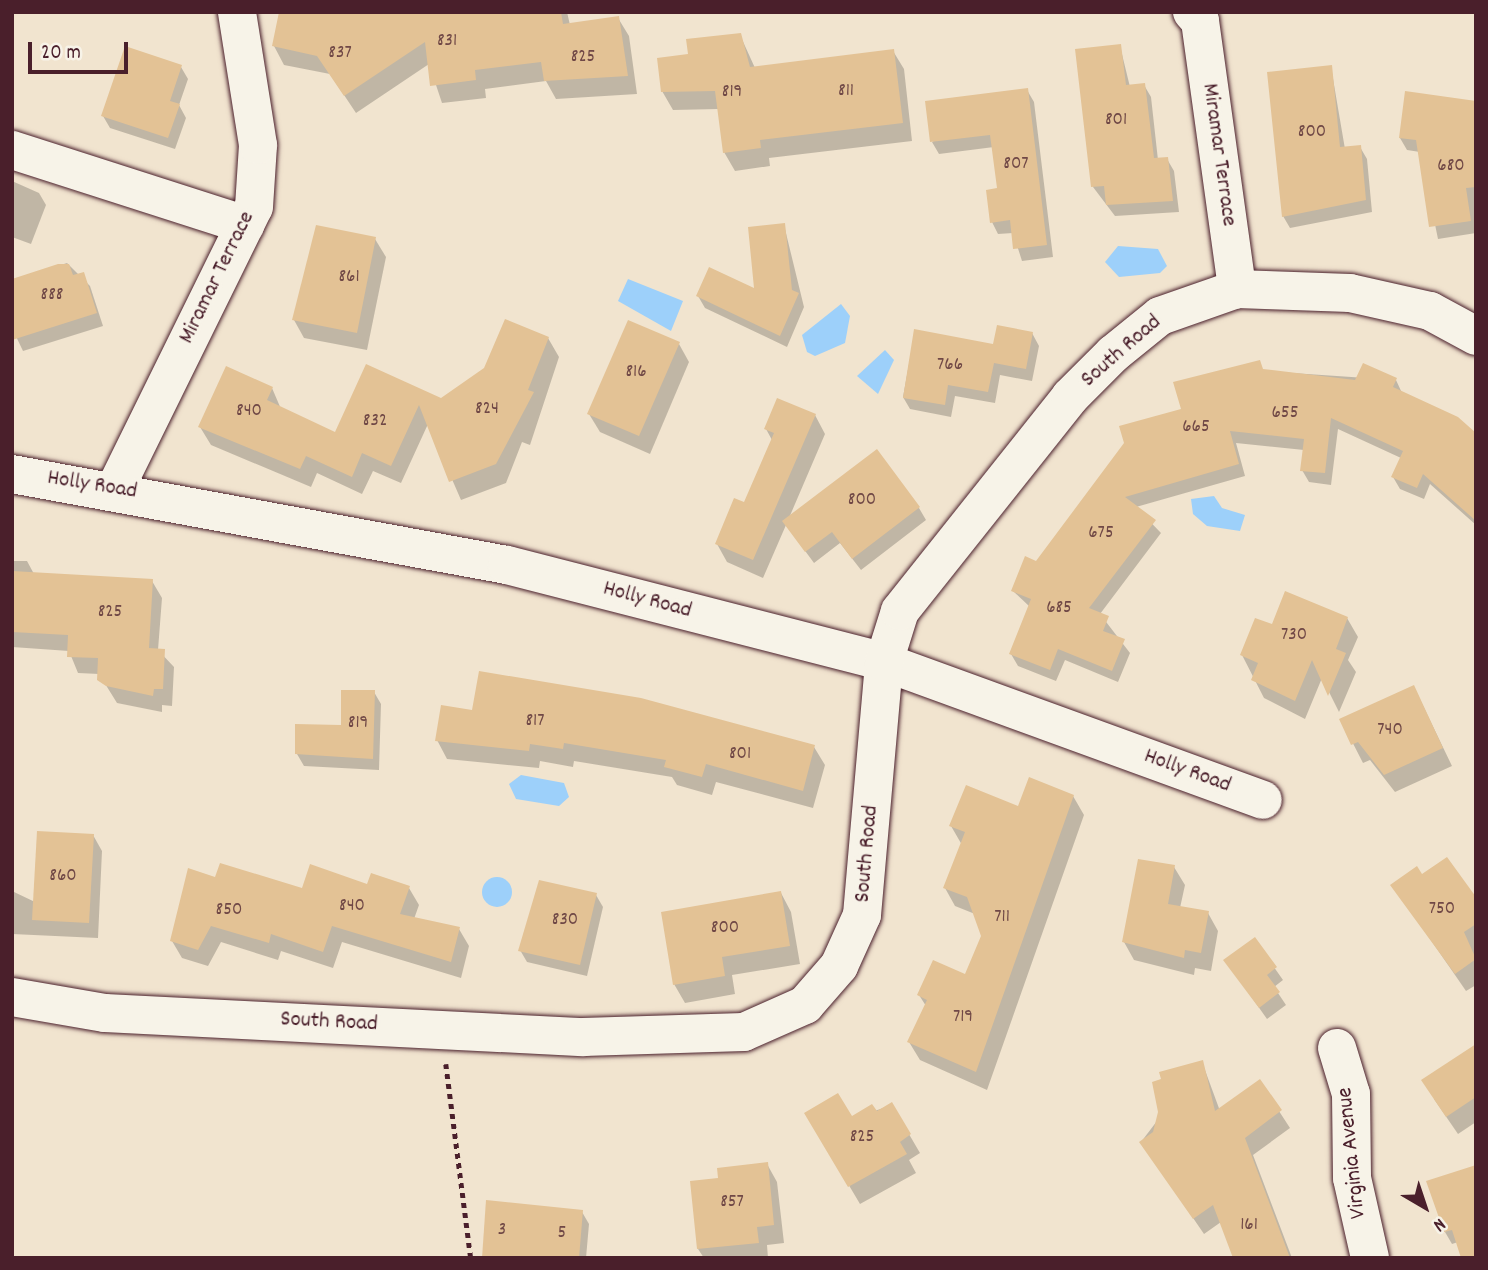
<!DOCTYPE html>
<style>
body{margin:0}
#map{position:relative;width:1488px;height:1270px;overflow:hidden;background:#f1e4cf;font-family:Dekko,sans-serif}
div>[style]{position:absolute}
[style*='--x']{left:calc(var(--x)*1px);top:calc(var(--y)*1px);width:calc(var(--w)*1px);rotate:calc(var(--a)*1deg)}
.water>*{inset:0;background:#9dd0fa}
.round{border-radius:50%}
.shadow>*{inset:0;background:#0003}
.building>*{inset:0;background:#e3c295}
.path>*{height:4.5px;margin-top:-2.25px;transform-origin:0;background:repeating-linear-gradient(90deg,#4a1f2b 0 5px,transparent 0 10px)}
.roads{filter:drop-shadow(0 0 2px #4a1f2b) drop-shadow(0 0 2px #4a1f2b)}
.minor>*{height:38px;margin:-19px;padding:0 19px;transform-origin:19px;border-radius:19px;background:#f7f3e8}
span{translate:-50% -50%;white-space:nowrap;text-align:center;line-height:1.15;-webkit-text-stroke:7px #f7f3e8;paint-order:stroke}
.number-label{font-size:19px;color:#704846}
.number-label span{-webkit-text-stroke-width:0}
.street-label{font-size:23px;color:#4a1f2b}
.frame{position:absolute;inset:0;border:14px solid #4a1f2b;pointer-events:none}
.north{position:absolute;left:1390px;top:1172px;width:70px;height:70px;-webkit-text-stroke:5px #f7f3e8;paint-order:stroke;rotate:141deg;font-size:19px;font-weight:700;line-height:28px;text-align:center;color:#4a1f2b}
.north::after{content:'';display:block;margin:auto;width:24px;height:32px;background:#4a1f2b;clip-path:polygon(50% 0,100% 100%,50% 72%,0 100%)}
.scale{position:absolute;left:28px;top:42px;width:100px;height:32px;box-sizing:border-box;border:4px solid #4a1f2b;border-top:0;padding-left:9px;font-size:21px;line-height:24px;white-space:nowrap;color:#4a1f2b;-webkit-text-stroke:5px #f7f3e8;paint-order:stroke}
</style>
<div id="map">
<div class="water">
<i style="clip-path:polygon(1118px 246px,1158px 249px,1167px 266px,1160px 273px,1119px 277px,1105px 262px)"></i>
<i style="clip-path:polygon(628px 279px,683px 301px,671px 331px,618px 301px)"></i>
<i style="clip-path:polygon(841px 304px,850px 316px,845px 343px,815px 356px,807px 352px,802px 335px)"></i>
<i style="clip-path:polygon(885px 350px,894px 360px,878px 394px,857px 376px)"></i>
<i style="clip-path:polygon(1214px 496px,1222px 508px,1245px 515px,1240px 531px,1207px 526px,1193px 514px,1191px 499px)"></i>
<i style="clip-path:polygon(521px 775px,564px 783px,569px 797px,559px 806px,516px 799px,509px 784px)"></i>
<i class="round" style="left:482px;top:877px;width:30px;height:30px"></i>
</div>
<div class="shadow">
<i style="clip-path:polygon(326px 12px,567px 12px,570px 25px,618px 18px,629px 36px,637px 94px,556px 99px,546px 81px,485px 89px,486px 98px,442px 103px,429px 64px,356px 113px,330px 74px,284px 65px,274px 46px)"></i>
<i style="clip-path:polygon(740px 35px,755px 68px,893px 51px,904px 69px,912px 141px,769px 158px,770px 166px,735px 171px,724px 152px,719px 109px,673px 110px,662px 91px)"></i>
<i style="clip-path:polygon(1120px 46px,1130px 87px,1144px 85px,1151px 97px,1158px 160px,1167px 159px,1174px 171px,1179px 212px,1115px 216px,1093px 187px)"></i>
<i style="clip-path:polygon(181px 67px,188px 79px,179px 105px,186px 118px,175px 149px,110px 128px,103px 116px)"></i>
<i style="clip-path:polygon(1331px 67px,1345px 149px,1360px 147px,1367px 159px,1372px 212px,1290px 228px,1283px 216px)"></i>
<i style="clip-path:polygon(1027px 90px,1034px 102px,1053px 257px,1022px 261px,1013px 233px,998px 234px,992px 222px,999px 189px,994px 147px,939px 154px,932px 142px)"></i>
<i style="clip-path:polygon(1476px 131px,1476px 233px,1438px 239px,1420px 152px,1407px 150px,1400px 138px)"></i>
<i style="clip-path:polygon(12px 181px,39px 193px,46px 205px,31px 244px,12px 237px)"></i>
<i style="clip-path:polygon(784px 225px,804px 307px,787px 347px,705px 308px,698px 296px,756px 290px)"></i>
<i style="clip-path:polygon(375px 239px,386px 257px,367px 350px,304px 338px,294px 320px)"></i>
<i style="clip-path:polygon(67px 263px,90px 286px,103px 326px,23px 351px,12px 328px,12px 281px)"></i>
<i style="clip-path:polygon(915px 331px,994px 346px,1032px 333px,1039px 346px,1032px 381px,1000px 375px,995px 403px,955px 396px,951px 417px,910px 409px,903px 397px)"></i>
<i style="clip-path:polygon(548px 338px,559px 357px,530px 445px,522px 442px,506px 483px,461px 500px,428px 424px,401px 483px,373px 471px,362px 494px,317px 473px,311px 487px,211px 445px,200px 427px,272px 388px,281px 409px,336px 434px,367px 366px,441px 400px)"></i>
<i style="clip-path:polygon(679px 344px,689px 362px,650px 454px,600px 432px,589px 414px)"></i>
<i style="clip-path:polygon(1264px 371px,1396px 380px,1402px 393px,1476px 435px,1476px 525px,1430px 484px,1424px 499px,1400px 489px,1393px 477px,1401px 458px,1338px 429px,1331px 485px,1309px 482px,1302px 470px,1304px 450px,1236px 443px,1245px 476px,1136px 507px,1161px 533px,1100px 614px,1130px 653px,1118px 682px,1065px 660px,1056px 681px,1018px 666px,1011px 654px,1030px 607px,1013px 591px,1037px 563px,1183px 410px)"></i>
<i style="clip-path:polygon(815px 415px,825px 434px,789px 518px,919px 508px,926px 520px,861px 570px,840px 543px,814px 563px,786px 525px,763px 578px,727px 562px,717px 544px,745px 504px,772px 440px,766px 429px)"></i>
<i style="clip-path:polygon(12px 561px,27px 561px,34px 574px,152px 581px,162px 598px,158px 650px,174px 667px,172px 706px,162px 705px,162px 712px,117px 703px,99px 674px,78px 673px,69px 651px,12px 647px)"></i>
<i style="clip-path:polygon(1347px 618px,1358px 637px,1348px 660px,1356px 672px,1339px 712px,1322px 678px,1305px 719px,1264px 698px,1242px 655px,1273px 626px)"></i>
<i style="clip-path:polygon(1414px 687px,1452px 766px,1395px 792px,1370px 760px,1363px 763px,1341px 720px)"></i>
<i style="clip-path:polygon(374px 692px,381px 704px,379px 770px,304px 766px,297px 754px,343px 726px)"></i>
<i style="clip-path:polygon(473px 712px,814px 747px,825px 765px,813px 808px,716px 782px,712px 795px,677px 785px,672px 777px,574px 761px,573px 767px,540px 761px,539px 768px,447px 759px,437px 740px)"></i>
<i style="clip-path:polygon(1073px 796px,1084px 815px,987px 1090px,920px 1060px,909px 1042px,926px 1006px,919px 995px,966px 977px,983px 936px,975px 914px,955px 906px,945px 888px,962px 845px,951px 826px)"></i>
<i style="clip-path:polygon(93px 835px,102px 851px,98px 938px,12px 934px,12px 891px,35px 902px)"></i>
<i style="clip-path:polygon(1174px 867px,1185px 885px,1180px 908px,1208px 913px,1218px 931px,1211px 971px,1195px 968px,1194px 975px,1134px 960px,1124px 942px)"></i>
<i style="clip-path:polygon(1422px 877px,1476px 900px,1476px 985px,1466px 991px,1393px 885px)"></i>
<i style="clip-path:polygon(217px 879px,303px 891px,409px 888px,419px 905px,414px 919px,459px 929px,469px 946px,461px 978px,342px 942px,333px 968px,281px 951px,278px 960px,221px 942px,208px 966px,182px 958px,172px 941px)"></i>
<i style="clip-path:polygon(781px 893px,791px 912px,800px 964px,732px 975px,735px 994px,685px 1003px,674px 984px)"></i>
<i style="clip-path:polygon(596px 895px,603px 907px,587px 976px,527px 962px,520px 950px)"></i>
<i style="clip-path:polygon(1255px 940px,1283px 980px,1274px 987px,1286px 1005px,1267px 1019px,1226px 961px)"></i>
<i style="clip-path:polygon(1476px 1046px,1476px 1122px,1458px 1134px,1434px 1099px)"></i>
<i style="clip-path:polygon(1202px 1062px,1220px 1111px,1260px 1082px,1290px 1128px,1253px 1155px,1292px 1258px,1234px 1258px,1221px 1222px,1204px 1234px,1141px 1142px)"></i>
<i style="clip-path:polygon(892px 1105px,920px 1153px,909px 1160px,916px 1173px,860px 1204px,806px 1113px,851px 1119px)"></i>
<i style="clip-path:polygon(767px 1164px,777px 1182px,784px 1243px,767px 1245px,768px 1258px,704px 1258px,698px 1249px,720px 1179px)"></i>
<i style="clip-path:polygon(1476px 1166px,1458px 1242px,1452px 1244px,1445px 1232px)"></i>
<i style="clip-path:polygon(582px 1212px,589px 1224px,586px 1258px,483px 1258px)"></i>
</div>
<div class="building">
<i style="clip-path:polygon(279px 12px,561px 12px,563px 24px,619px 16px,628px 76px,544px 81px,541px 62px,475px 70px,476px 80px,430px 86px,425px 42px,344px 96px,317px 56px,272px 46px)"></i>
<i style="clip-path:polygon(741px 33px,750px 67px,894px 49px,903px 123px,760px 140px,761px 148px,723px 153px,715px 91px,661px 92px,657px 58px,688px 54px,686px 39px)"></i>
<i style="clip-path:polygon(1121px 44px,1126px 85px,1145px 83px,1154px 158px,1168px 157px,1173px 201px,1106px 205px,1104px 186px,1091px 187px,1075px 49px)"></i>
<i style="clip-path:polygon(125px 46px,182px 65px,170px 101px,180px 104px,168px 138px,101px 116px)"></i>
<i style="clip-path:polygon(1332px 65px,1340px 147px,1361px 145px,1366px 200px,1282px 217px,1267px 72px)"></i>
<i style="clip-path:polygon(1028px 88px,1047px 245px,1013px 249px,1010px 220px,990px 223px,986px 190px,997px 188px,990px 135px,930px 142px,925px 101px)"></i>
<i style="clip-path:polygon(1405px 91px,1476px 101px,1476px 187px,1466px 188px,1471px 221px,1429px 227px,1416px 140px,1399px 138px)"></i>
<i style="clip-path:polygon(785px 223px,792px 290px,799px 293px,780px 336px,696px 296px,709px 267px,754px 288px,748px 227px)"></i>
<i style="clip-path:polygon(316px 225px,376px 237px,357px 333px,292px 320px)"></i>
<i style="clip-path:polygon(58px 264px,69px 264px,73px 275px,84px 272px,97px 313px,12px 340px,12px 279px)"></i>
<i style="clip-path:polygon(505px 319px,549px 337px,528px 390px,534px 392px,496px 464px,449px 482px,419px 405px,391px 466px,362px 453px,352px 477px,306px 456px,300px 469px,198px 427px,226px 366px,273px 387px,267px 400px,335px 432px,366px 364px,441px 398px,484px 368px)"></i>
<i style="clip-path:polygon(628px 320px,680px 342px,639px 436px,587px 414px)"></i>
<i style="clip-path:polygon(997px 325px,1033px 332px,1026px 369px,994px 363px,988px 392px,948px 385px,945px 405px,903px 398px,914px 329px,993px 344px)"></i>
<i style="clip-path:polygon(1260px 360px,1263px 369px,1355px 380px,1363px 363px,1397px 378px,1393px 387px,1458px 417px,1476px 433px,1476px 521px,1423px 474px,1417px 488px,1391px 477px,1403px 451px,1331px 418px,1325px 473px,1300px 471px,1304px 439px,1230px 431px,1239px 464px,1125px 497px,1156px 520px,1089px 608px,1109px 616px,1103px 631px,1125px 639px,1112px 671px,1058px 649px,1050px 670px,1009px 654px,1031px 599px,1011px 591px,1025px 556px,1036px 561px,1124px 443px,1119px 426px,1181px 409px,1173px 382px)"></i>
<i style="clip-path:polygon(777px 398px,816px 414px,753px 560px,715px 544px,734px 498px,744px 502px,774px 433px,764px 429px)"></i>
<i style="clip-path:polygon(877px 449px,920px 507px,852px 559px,832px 532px,805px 552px,782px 521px)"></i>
<i style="clip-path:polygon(12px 571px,153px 579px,149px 648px,165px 649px,163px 689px,154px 689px,153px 696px,106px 686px,97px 680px,98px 658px,67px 657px,68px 635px,12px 632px)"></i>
<i style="clip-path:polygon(1285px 591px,1348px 617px,1336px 649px,1346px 653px,1328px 696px,1312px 660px,1295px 701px,1251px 680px,1258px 663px,1240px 655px,1255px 618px,1272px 624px)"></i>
<i style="clip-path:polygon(479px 671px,641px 698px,815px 745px,803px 791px,706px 764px,702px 777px,664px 767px,666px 760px,564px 743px,563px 749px,530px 744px,529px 751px,435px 741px,441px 705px,472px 710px)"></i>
<i style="clip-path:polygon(1414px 685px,1443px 748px,1384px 775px,1358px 742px,1351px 745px,1339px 719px)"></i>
<i style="clip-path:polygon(341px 690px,375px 690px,373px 759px,295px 754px,295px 724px,341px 725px)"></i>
<i style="clip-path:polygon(1029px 777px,1074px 795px,976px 1072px,907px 1042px,927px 1000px,917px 995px,933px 960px,965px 974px,981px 936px,967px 897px,943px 888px,965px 832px,949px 826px,966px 785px,1018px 806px)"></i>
<i style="clip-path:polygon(37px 831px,94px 834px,89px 923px,32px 920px)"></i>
<i style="clip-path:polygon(1447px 857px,1476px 897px,1476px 924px,1464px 932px,1476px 959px,1455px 974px,1390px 885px,1417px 866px,1422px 874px)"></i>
<i style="clip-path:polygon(1138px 859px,1175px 865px,1168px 904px,1209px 911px,1201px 953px,1185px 950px,1184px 958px,1122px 942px)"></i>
<i style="clip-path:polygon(220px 863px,302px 888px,310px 864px,367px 884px,371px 873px,410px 886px,400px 914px,460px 927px,451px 962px,332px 926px,323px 952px,271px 934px,269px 943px,211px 926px,198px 950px,170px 941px,188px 868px,215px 877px)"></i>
<i style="clip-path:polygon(539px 880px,597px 893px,580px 965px,518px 951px)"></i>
<i style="clip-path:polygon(781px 891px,790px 946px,722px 957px,725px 976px,673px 985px,661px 912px)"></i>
<i style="clip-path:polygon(1255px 937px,1277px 967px,1267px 975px,1280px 992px,1259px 1008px,1223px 960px)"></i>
<i style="clip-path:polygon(1476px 1044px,1476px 1097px,1446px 1117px,1421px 1080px)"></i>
<i style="clip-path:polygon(1203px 1060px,1215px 1111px,1260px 1079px,1282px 1110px,1245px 1138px,1290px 1258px,1233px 1258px,1213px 1205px,1193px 1219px,1139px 1142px,1153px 1132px,1158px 1112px,1152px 1082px,1161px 1079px,1159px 1072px)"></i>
<i style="clip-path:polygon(838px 1093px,852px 1116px,872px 1104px,877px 1111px,892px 1102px,911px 1134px,900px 1142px,907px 1154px,848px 1187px,804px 1113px)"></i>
<i style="clip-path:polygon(768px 1162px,774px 1225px,757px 1227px,759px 1243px,697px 1249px,690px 1181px,718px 1178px,717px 1168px)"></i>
<i style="clip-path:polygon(1476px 1165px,1476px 1258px,1461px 1258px,1452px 1230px,1444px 1232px,1426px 1181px)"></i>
<i style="clip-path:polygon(486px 1200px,583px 1210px,579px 1258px,482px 1258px)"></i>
</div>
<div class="path">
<i style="--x:446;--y:1064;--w:196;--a:82.7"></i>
</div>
<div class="roads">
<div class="minor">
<i style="--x:1192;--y:12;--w:12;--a:48"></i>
<i style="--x:1200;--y:21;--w:271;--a:82.1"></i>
<i style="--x:12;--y:150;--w:245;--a:17.8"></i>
<i style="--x:12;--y:474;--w:503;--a:10.42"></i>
<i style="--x:507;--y:565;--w:389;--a:14.4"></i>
<i style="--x:884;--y:662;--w:403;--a:20"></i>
<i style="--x:115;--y:489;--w:314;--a:-63.8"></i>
<i style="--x:254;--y:207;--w:62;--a:-86.3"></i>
<i style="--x:258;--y:145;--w:135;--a:-99"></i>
<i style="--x:12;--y:997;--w:94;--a:9.8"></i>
<i style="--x:105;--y:1013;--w:479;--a:2.9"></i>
<i style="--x:583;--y:1037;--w:161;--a:-1.8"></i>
<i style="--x:744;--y:1032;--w:67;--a:-23.9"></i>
<i style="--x:805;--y:1005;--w:52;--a:-48.9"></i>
<i style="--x:839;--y:966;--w:56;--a:-65.7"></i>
<i style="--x:862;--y:915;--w:254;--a:-85"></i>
<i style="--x:884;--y:662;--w:53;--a:-72.6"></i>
<i style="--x:900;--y:611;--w:273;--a:-51.5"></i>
<i style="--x:1070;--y:397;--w:61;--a:-45"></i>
<i style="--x:1113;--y:354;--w:60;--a:-39"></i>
<i style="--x:1160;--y:316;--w:82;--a:-19.3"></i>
<i style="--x:1237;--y:289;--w:113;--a:2"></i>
<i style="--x:1350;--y:293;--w:82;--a:12.7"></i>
<i style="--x:1430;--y:311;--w:52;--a:28.5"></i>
<i style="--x:1337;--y:1048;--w:48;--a:73.1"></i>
<i style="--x:1351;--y:1094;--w:84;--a:89.3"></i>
<i style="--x:1352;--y:1178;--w:82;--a:77.3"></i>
</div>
</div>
<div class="number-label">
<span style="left:447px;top:42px">831</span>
<span style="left:340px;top:54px">837</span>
<span style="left:583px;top:58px">825</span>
<span style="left:846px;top:92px">811</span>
<span style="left:732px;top:93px">819</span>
<span style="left:1116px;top:121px">801</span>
<span style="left:1312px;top:133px">800</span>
<span style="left:1016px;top:165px">807</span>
<span style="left:1451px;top:167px">680</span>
<span style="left:349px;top:278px">861</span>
<span style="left:52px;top:296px">888</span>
<span style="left:950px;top:366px">766</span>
<span style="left:636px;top:373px">816</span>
<span style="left:487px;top:410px">824</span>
<span style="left:249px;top:412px">840</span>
<span style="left:1285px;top:414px">655</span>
<span style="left:375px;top:422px">832</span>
<span style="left:1196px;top:428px">665</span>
<span style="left:862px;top:501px">800</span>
<span style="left:1101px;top:534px">675</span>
<span style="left:1059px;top:609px">685</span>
<span style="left:110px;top:613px">825</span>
<span style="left:1294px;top:636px">730</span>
<span style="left:535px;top:722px">817</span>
<span style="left:358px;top:724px">819</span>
<span style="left:1390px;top:731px">740</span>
<span style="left:740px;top:755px">801</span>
<span style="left:63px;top:877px">860</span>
<span style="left:352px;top:907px">840</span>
<span style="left:1442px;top:910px">750</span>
<span style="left:229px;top:911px">850</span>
<span style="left:1002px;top:918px">711</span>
<span style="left:565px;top:921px">830</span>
<span style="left:725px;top:929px">800</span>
<span style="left:963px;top:1018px">719</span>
<span style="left:862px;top:1138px">825</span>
<span style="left:732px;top:1203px">857</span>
<span style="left:1249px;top:1226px">161</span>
<span style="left:502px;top:1231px">3</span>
<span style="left:562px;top:1234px">5</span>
</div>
<div class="street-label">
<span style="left:1218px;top:155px;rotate:82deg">Miramar Terrace</span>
<span style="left:218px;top:278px;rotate:-64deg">Miramar Terrace</span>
<span style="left:1122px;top:352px;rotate:-41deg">South Road</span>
<span style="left:92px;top:486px;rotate:9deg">Holly Road</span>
<span style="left:647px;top:601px;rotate:15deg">Holly Road</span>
<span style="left:1187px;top:772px;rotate:20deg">Holly Road</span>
<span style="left:868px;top:854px;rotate:-85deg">South Road</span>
<span style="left:329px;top:1023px;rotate:3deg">South Road</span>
<span style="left:1353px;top:1153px;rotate:-96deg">Virginia Avenue</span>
</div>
<div class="frame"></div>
<div class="north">N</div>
<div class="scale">20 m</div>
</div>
